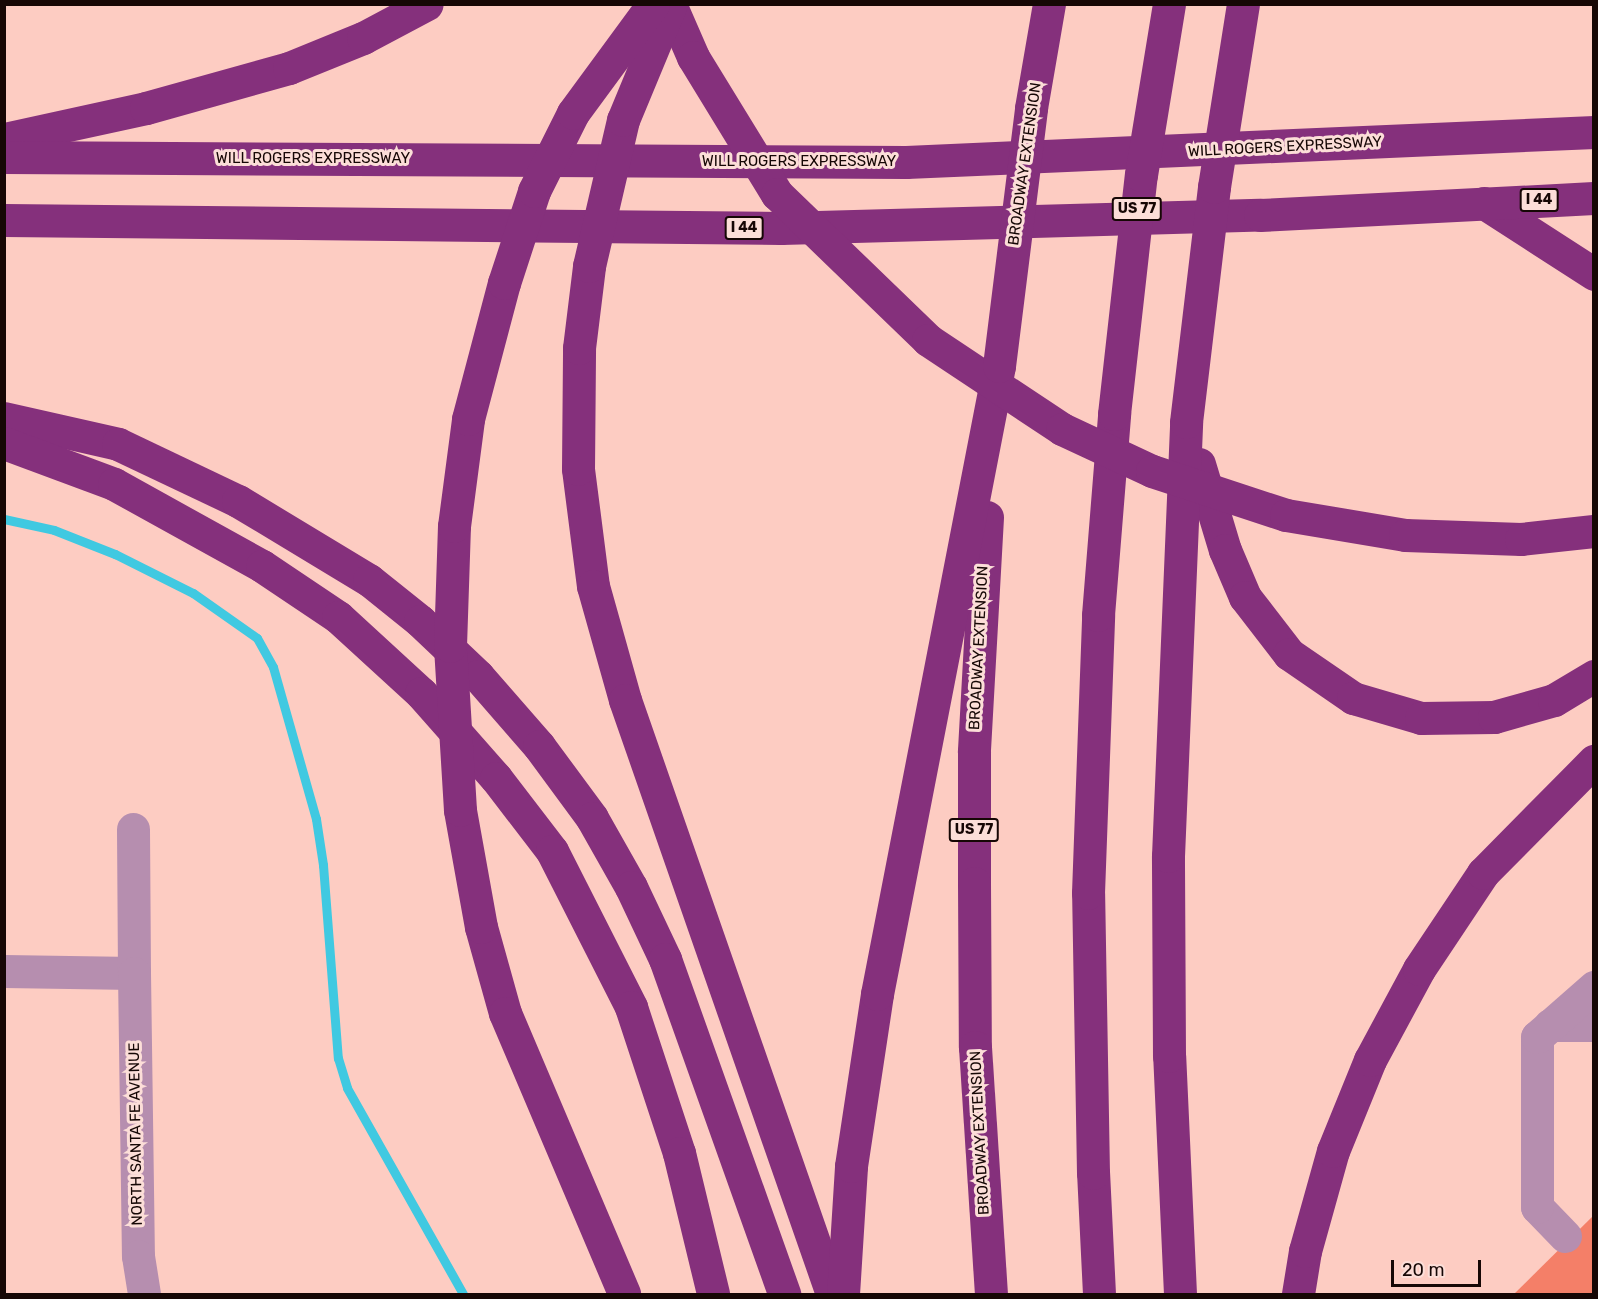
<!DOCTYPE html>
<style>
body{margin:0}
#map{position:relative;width:1598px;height:1299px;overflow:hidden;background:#fdccc2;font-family:Rubik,sans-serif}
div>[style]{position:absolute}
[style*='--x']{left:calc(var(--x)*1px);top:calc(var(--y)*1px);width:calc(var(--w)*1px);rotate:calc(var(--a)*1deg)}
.stream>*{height:9px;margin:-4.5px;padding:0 4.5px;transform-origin:4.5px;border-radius:4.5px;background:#40c9e1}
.building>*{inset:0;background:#f47f68}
.minor>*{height:33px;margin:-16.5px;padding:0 16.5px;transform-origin:16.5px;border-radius:16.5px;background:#b68eaf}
.highway>*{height:33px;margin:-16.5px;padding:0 16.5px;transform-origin:16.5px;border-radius:16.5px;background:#85307c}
.highway-bridge>*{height:33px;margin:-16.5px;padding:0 16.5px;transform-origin:16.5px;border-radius:16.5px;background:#85307c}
span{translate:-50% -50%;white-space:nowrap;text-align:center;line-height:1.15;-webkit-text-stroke:6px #fcded8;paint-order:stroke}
.shield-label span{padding:2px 4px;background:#fcded8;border:2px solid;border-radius:4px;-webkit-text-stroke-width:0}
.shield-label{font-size:14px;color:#160705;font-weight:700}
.street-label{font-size:15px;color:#160705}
.frame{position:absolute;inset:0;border:6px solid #160705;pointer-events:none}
.scale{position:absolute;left:1391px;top:1260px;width:90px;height:27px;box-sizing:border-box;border:3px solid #160705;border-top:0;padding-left:8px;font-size:18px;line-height:21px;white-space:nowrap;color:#160705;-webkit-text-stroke:4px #fcded8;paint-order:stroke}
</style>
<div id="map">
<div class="stream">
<i style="--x:4;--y:519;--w:51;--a:12.4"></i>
<i style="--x:54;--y:530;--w:66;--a:21.5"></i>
<i style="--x:115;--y:554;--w:87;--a:26.6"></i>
<i style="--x:193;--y:593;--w:78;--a:35.1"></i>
<i style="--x:257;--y:638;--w:33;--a:61"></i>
<i style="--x:273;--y:667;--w:158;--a:74.2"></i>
<i style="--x:316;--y:819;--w:47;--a:81.3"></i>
<i style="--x:323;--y:865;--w:194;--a:85.6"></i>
<i style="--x:338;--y:1058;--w:31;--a:73"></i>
<i style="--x:347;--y:1088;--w:236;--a:60.6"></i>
</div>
<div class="building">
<i style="clip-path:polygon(1594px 1215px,1594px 1294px,1514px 1294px)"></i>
</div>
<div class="minor">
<i style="--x:4;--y:971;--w:130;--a:0.9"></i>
<i style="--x:134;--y:973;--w:144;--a:-90.4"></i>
<i style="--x:134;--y:973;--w:283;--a:89.2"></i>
<i style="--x:138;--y:1256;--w:38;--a:81"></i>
<i style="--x:1550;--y:1025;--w:44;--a:0"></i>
<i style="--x:1565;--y:1236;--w:40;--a:-134"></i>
<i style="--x:1537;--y:1207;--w:170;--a:-90"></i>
<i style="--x:1537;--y:1037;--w:76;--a:-41.3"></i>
</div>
<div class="highway">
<i style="--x:4;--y:139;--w:145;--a:-12.3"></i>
<i style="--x:146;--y:108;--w:148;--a:-15.6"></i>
<i style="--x:289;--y:68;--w:80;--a:-22.1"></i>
<i style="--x:363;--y:38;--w:72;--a:-28"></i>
<i style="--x:4;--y:157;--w:902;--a:0.32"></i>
<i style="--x:906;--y:162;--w:689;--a:-2.5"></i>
<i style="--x:1484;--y:203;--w:131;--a:32.8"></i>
<i style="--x:4;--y:220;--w:777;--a:0.59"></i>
<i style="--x:781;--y:228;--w:479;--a:-1.6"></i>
<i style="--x:1260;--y:215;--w:334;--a:-2.9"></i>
<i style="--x:4;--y:418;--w:117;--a:12.8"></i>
<i style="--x:118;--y:444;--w:133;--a:25.4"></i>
<i style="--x:238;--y:501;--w:153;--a:31.1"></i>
<i style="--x:369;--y:580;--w:65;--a:38.8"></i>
<i style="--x:420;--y:621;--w:80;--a:43.5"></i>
<i style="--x:478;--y:676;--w:93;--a:48.9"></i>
<i style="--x:539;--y:746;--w:89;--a:53.6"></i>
<i style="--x:592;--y:818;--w:79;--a:60.5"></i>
<i style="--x:631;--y:887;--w:80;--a:64.7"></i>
<i style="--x:665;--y:959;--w:356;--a:70.4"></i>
<i style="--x:4;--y:443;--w:117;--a:20.4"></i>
<i style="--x:114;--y:484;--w:169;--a:29"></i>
<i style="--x:262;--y:566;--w:92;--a:33.9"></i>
<i style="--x:338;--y:617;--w:113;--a:42.5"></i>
<i style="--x:421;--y:693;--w:113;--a:48.6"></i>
<i style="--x:496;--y:778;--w:92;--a:52.5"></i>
<i style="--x:552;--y:851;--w:175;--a:63.1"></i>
<i style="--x:631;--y:1007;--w:154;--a:71.8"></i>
<i style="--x:679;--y:1153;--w:145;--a:76.4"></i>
<i style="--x:1199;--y:464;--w:90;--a:73.2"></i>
<i style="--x:1225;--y:550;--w:51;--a:66.9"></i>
<i style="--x:1245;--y:597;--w:72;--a:52.3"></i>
<i style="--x:1289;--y:654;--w:78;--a:34.5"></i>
<i style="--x:1353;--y:698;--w:71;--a:16.4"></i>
<i style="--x:1421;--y:718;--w:73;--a:-0.8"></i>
<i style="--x:1494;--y:717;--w:62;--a:-15.8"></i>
<i style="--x:1554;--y:700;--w:47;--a:-31"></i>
<i style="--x:578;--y:469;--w:118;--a:82.7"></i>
<i style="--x:593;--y:586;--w:118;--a:74.3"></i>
<i style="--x:625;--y:700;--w:629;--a:70.79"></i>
<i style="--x:987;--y:517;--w:235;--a:93.2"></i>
<i style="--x:974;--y:752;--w:131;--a:90"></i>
<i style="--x:974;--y:883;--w:164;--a:89.7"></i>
<i style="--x:975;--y:1047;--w:248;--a:86.3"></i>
<i style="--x:481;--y:927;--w:89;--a:74.4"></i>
<i style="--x:505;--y:1013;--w:305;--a:67"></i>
<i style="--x:843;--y:1294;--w:128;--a:-86.4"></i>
<i style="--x:851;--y:1166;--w:174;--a:-81.4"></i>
<i style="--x:877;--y:994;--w:640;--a:-79.01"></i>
<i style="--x:1099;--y:1294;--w:121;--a:-92.8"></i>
<i style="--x:1093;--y:1173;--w:280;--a:-91"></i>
<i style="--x:1088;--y:893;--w:278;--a:-87.9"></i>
<i style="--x:1098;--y:615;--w:202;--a:-85.4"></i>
<i style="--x:1180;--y:1294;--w:238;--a:-92.6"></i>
<i style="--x:1169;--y:1056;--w:200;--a:-90.3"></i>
<i style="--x:1168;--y:856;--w:434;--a:-87.6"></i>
<i style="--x:1298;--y:1294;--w:44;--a:-80.8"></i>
<i style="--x:1305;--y:1251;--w:104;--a:-74.4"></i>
<i style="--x:1333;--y:1151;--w:98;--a:-67.9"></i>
<i style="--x:1370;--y:1060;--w:103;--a:-61.7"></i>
<i style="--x:1419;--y:969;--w:115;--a:-56.3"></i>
<i style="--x:1483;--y:873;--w:158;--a:-45.3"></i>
</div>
<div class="highway-bridge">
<i style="--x:670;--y:4;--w:58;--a:66.5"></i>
<i style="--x:693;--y:57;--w:161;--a:58.5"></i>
<i style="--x:777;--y:194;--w:210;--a:44"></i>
<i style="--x:928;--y:340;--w:161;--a:33.6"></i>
<i style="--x:1062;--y:429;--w:99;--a:25"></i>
<i style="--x:1152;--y:471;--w:141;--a:18.2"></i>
<i style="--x:1286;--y:515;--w:121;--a:9.5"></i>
<i style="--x:1405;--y:535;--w:116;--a:2"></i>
<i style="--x:1521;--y:539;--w:73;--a:-6.3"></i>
<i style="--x:999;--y:366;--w:260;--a:-82.9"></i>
<i style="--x:1031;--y:108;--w:106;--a:-80.2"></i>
<i style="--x:1114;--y:414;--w:241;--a:-83.6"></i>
<i style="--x:1141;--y:175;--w:173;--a:-80.7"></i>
<i style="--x:1186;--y:422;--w:237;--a:-83.2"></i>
<i style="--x:1214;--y:187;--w:185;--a:-81"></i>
<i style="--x:578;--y:469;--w:121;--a:-89.5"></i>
<i style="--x:579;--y:348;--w:83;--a:-83"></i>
<i style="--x:589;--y:266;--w:150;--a:-76.9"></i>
<i style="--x:623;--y:120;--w:126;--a:-67.5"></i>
<i style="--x:481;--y:927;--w:119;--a:-100.2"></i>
<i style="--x:460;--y:810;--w:164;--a:-93.5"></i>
<i style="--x:450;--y:646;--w:120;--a:-88.1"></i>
<i style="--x:454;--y:526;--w:108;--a:-82.5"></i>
<i style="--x:468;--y:419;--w:141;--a:-75.2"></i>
<i style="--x:504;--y:283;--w:97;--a:-71.9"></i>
<i style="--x:534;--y:191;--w:87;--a:-63.4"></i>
<i style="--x:573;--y:113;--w:135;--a:-53.7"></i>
</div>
<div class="shield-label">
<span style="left:1539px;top:200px">I 44</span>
<span style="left:1137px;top:209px">US 77</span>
<span style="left:744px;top:228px">I 44</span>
<span style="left:974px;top:830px">US 77</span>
</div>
<div class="street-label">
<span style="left:1285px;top:147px;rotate:-3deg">WILL ROGERS EXPRESSWAY</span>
<span style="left:313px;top:159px">WILL ROGERS EXPRESSWAY</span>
<span style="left:799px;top:162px">WILL ROGERS EXPRESSWAY</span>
<span style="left:1025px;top:164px;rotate:-82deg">BROADWAY EXTENSION</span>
<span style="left:979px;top:648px;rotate:-87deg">BROADWAY EXTENSION</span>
<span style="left:980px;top:1133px;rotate:-93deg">BROADWAY EXTENSION</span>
<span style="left:136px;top:1134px;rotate:-91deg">NORTH SANTA FE AVENUE</span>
</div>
<div class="frame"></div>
<div class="scale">20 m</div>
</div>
